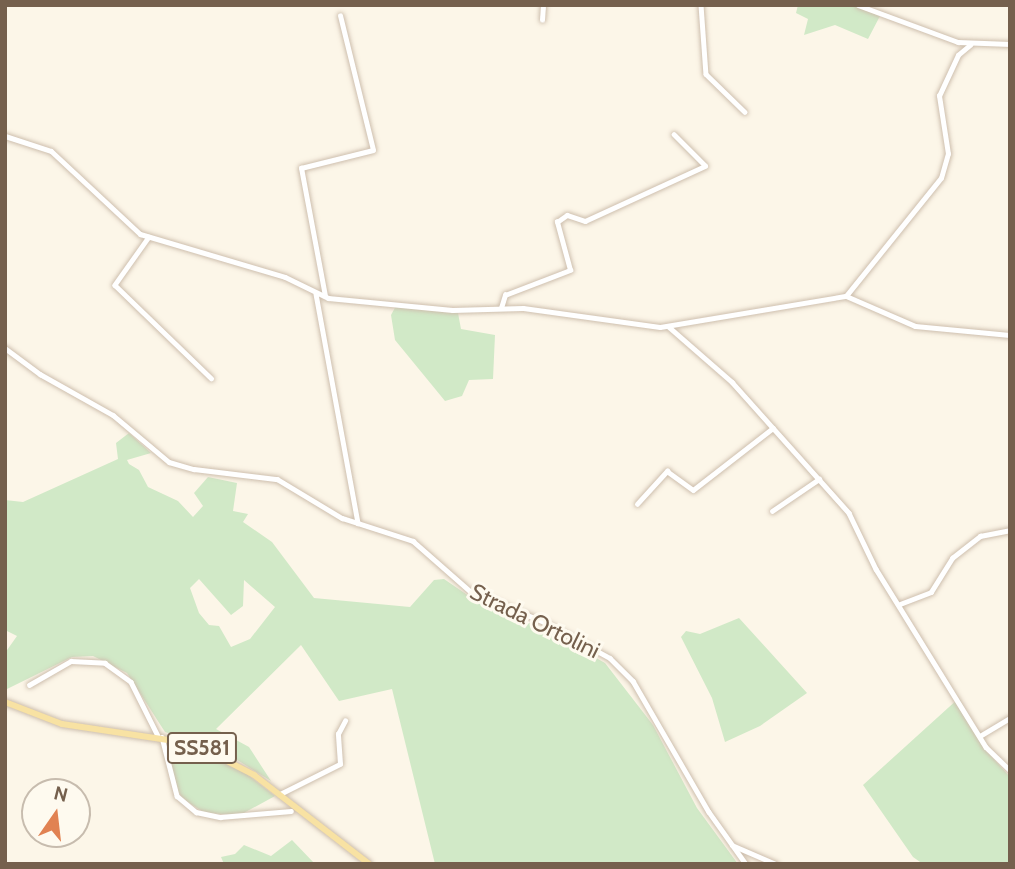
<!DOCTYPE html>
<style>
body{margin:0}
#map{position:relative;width:1015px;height:869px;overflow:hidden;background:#fcf6e8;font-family:Cabin,sans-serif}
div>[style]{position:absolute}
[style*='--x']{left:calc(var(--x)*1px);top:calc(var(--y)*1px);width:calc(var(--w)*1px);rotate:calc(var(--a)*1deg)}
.green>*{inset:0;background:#d1e9c7}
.roads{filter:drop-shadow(0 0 2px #cebfae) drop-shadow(0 0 2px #cebfae)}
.minor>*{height:4.5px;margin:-2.25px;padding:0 2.25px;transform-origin:2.25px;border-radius:2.25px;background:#fff}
.secondary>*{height:5px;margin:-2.5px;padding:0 2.5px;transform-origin:2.5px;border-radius:2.5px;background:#fff}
.primary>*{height:6px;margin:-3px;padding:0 3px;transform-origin:3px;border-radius:3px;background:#f8e2a3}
span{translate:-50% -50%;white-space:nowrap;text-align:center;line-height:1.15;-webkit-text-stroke:6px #fefaef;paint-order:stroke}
.shield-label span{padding:2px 5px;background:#fefaef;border:2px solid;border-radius:5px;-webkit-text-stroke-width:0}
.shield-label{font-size:21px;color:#75604d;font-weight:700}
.street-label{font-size:23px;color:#75604d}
.frame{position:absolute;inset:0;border:7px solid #75604d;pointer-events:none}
.north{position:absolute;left:21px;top:778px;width:70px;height:70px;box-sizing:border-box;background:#fefaef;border:2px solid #c7bcae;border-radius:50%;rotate:14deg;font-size:19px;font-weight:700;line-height:28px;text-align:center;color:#75604d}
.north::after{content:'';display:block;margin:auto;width:24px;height:32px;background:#e18252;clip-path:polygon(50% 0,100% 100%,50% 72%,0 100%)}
</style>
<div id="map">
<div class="green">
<i style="clip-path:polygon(798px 5px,853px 5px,880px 16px,868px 39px,835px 25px,804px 35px,808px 19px,796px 13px)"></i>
<i style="clip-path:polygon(397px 304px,458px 313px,461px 329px,495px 335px,493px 379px,469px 380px,462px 396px,445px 401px,395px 340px,391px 315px)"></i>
<i style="clip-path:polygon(evenodd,129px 433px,151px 453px,127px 460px,129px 464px,139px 470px,148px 487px,178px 501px,193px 517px,203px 506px,194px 493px,208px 477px,237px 483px,233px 511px,248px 514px,243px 522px,272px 542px,314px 598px,410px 607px,434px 580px,444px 579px,479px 603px,547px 630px,605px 663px,653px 725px,697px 808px,738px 864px,435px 864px,392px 689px,339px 701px,301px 645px,216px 729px,249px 747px,271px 781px,226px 753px,165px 732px,127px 673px,93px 656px,72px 657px,5px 690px,5px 653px,17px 636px,5px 630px,5px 500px,23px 502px,118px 459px,116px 443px,129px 433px,199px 579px,231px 615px,243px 606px,244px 580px,275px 607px,250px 639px,231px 647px,219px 626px,209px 625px,199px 613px,190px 588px,199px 579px)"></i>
<i style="clip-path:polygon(739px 618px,807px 693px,760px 726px,725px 742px,712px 698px,681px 637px,686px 631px,700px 634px)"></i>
<i style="clip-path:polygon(959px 698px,983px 747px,1010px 777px,1010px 864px,923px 864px,913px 857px,863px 785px)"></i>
<i style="clip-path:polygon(171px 743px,209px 754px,244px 772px,275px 796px,240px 815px,205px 813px,183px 799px,175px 786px,167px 747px)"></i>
<i style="clip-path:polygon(292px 840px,315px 864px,224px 864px,221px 857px,235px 854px,244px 845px,271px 856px)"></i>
</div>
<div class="roads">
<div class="minor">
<i style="--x:701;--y:5;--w:69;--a:85.9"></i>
<i style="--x:706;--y:74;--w:54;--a:44.3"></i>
<i style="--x:858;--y:5;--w:107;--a:20.3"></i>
<i style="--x:958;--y:42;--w:52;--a:2.2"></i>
<i style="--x:542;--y:20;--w:15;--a:-86"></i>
<i style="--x:149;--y:237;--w:59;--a:125.3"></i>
<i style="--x:115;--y:285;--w:134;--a:44.1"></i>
<i style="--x:316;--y:294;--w:233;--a:79.6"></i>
<i style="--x:325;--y:296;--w:130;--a:-100.6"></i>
<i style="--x:301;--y:168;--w:74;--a:-14"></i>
<i style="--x:373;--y:150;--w:138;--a:-103.8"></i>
<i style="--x:846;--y:296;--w:151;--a:-51.2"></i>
<i style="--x:941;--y:178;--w:25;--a:-74"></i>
<i style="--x:948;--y:154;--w:59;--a:-98.8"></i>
<i style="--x:939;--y:96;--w:45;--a:-65.1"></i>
<i style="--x:958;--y:55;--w:16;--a:-40"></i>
<i style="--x:501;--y:308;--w:14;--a:-73"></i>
<i style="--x:505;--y:295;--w:70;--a:-21"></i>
<i style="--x:570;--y:270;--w:50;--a:-105.2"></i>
<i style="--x:557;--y:222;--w:12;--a:-35"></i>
<i style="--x:567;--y:215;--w:19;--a:18"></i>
<i style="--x:585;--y:221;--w:132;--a:-24.6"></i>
<i style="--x:705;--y:166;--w:44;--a:-135"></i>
<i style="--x:669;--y:327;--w:84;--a:41.1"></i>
<i style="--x:732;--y:382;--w:176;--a:48.2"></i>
<i style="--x:849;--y:513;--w:62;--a:64.3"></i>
<i style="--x:876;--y:569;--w:209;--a:58.3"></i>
<i style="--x:986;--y:747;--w:33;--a:44"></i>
<i style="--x:5;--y:348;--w:44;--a:36.6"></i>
<i style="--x:40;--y:374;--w:84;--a:29.3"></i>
<i style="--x:113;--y:415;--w:73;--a:40"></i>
<i style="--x:169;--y:462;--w:26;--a:16"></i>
<i style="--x:194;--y:469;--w:84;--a:6.9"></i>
<i style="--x:277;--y:479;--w:76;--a:31"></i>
<i style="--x:342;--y:518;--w:75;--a:17.9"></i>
<i style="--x:413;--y:541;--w:76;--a:41.3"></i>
<i style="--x:470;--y:591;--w:80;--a:22.7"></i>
<i style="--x:544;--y:622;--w:75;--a:28.6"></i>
<i style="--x:610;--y:658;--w:33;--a:45"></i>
<i style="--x:633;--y:681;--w:151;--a:59.9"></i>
<i style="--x:709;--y:812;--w:64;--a:54.6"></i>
<i style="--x:637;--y:504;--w:45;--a:-47.7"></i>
<i style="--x:667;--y:471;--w:32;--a:36"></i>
<i style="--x:693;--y:490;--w:101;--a:-37.8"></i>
<i style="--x:772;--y:511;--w:57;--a:-34.2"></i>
<i style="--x:900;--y:604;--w:33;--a:-21"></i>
<i style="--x:931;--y:592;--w:40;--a:-58"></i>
<i style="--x:952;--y:558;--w:36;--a:-38"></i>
<i style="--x:980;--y:536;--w:31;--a:-11"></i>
<i style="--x:29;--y:685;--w:48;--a:-29.7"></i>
<i style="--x:71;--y:661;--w:34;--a:3"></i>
<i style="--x:105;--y:663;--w:32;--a:36"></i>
<i style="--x:131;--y:682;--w:60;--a:63.4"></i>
<i style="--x:980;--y:736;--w:35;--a:-31"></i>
<i style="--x:162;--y:737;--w:61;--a:75.7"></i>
<i style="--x:177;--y:796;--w:25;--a:40"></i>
<i style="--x:196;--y:812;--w:25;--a:12"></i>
<i style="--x:220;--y:817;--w:71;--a:-4.8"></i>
<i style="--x:280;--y:794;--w:67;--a:-26.6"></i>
<i style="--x:340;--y:764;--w:30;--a:-94"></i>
<i style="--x:338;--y:734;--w:15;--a:-62"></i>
<i style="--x:732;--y:845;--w:48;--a:23.4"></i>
</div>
<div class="secondary">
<i style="--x:5;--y:136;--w:48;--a:18.1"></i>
<i style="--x:51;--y:151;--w:122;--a:43"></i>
<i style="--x:140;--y:234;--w:151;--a:16.5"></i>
<i style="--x:285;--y:277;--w:48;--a:26"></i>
<i style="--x:328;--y:298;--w:125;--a:5.5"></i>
<i style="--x:452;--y:310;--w:71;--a:-1.6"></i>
<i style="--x:523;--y:308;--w:138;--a:7.9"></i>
<i style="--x:660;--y:327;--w:189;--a:-9.5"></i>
<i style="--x:846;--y:296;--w:75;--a:23.5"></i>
<i style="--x:915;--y:326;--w:95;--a:5.4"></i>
</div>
<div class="primary">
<i style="--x:5;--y:702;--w:61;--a:21.1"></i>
<i style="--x:62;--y:724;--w:134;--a:8.6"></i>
<i style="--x:194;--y:744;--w:68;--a:27.3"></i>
<i style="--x:254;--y:775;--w:145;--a:37.7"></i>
</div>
</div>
<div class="shield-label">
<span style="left:202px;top:748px">SS581</span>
</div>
<div class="street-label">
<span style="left:535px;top:621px;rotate:26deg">Strada Ortolini</span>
</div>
<div class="frame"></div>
<div class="north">N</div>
</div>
